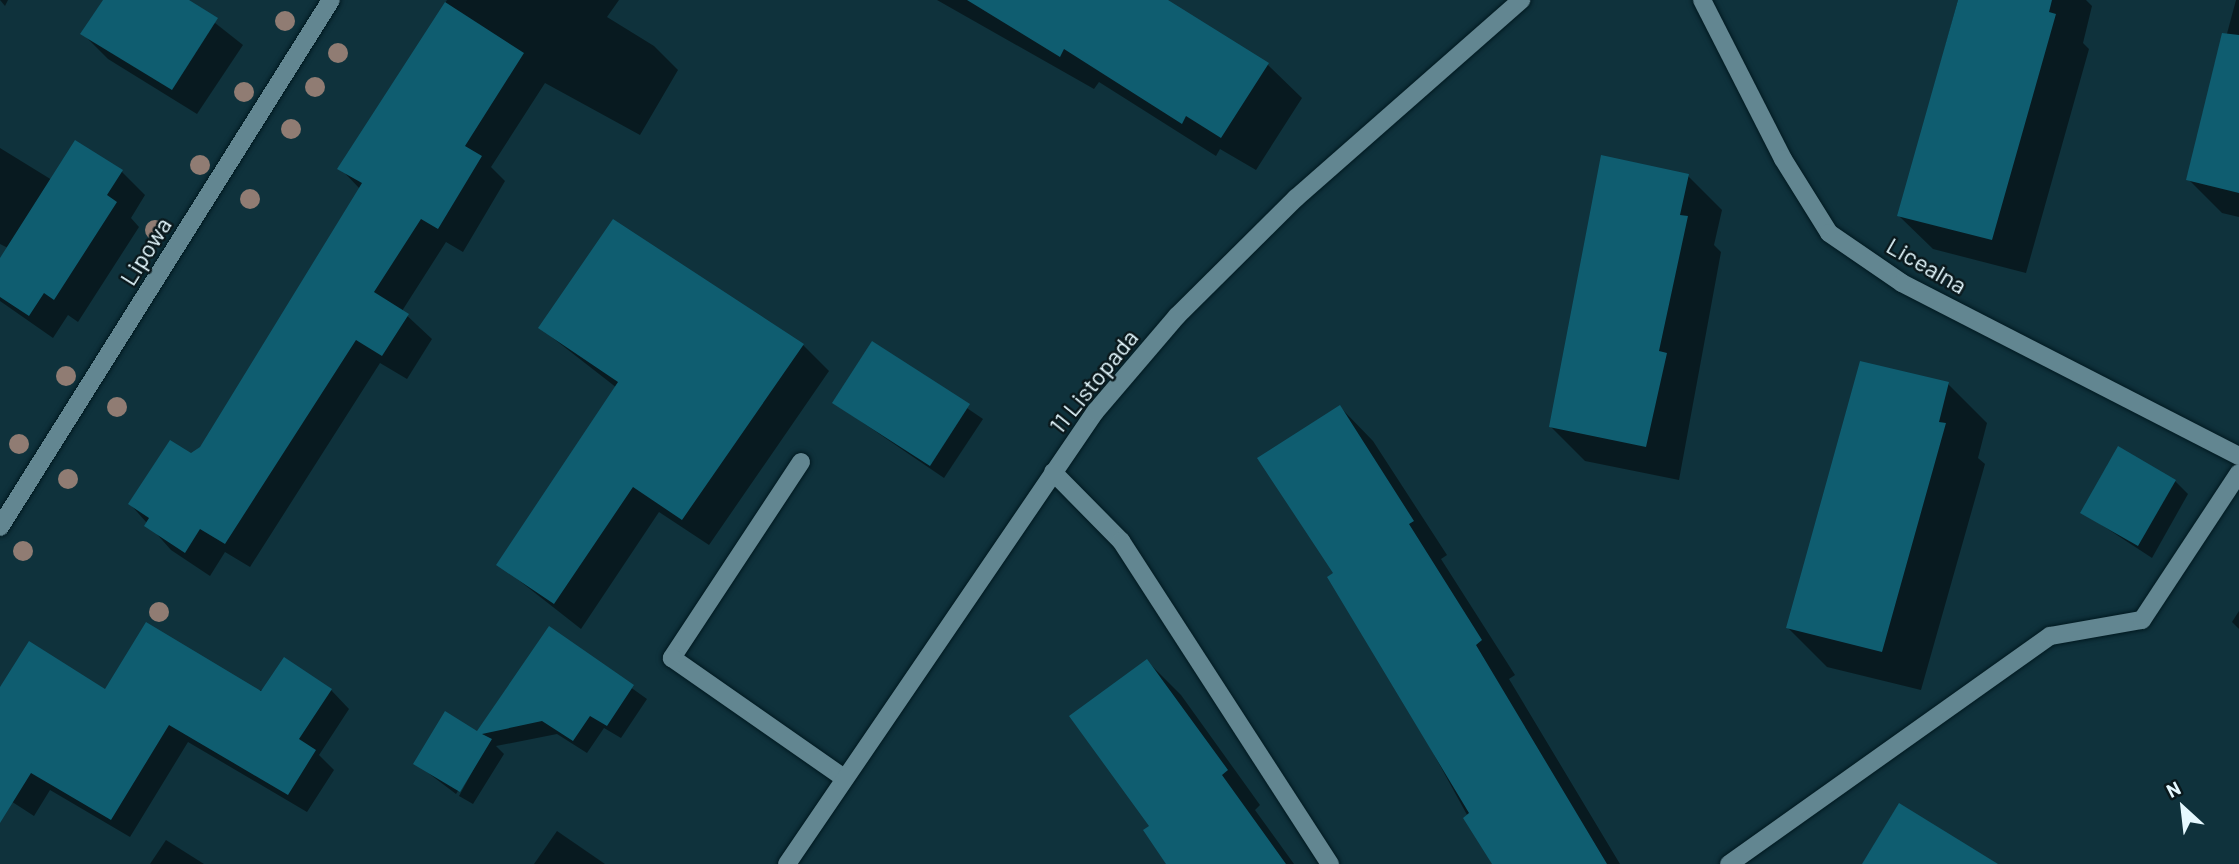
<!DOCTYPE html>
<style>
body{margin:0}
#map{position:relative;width:2239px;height:864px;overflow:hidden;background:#0f323c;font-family:Barlow,sans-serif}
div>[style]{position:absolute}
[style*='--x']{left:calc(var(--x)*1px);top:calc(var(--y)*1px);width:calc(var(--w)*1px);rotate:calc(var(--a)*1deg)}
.shadow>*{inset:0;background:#0007}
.building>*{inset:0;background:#0f5d70}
.roads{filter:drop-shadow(0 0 2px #011920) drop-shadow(0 0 2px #011920)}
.lane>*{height:18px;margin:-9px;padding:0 9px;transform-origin:9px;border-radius:9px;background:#628691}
.street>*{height:18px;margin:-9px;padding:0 9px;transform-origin:9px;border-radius:9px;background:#628691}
.secondary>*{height:18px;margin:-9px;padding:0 9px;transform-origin:9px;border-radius:9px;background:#628691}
.trees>*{width:20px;height:20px;margin:-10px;border-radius:50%;background:#907c73}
span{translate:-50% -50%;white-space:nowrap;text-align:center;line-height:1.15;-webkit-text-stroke:5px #09181c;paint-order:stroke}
.street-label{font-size:24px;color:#e5f9ff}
.north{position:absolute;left:2148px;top:773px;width:70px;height:70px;-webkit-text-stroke:5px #09181c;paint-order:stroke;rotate:333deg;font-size:19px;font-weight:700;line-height:28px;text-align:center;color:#e5f9ff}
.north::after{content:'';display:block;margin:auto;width:24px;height:32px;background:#e5f9ff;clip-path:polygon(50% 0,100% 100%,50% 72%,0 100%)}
</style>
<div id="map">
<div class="shadow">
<i style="clip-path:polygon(0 0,8px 0,5px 6px)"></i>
<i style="clip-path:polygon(105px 0,186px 0,243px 45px,197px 114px,108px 59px,83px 34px)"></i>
<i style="clip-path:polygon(447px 0,619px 0,607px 17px,654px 46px,678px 70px,640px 135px,545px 83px,491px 167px,505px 181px,463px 252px,446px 242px,402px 311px,432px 339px,407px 379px,380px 363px,250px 567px,225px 552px,210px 576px,171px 550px,130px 504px,201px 448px,360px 189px,340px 168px)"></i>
<i style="clip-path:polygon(937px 0,1164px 0,1268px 65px,1302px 98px,1256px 170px,1220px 149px,1216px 156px,1099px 82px,1094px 89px)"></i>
<i style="clip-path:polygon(1958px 0,2086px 0,2092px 6px,2083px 43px,2089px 49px,2026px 273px,1933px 249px,1899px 216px)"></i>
<i style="clip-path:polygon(2236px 0,2239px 0,2239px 217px,2222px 213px,2188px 179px)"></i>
<i style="clip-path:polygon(0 148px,52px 180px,122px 172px,145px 195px,131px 218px,139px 227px,78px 322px,68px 315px,53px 338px,0 301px,0 261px,8px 248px,0 244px)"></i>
<i style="clip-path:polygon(1688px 176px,1722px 210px,1714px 245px,1721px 252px,1679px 480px,1585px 461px,1551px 427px)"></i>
<i style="clip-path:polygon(540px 328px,803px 345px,829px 371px,709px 545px,659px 512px,581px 629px,498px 564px,617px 388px)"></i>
<i style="clip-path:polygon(873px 344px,983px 419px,944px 478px,834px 403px)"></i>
<i style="clip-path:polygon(1948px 384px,1987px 423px,1978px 458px,1985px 464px,1921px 690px,1827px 667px,1788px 628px)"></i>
<i style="clip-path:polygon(1340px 407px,1373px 441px,1447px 555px,1441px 559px,1515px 675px,1509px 679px,1620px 864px,1494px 864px,1335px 574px)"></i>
<i style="clip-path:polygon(2175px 481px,2188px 494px,2152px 558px,2082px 512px)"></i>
<i style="clip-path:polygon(2239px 611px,2239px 629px,2232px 622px)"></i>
<i style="clip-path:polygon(549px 629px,647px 699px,621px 738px,604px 728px,587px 753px,557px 734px,496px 746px,504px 754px,473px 804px,459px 796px,489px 741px,456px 794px,415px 763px,478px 733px)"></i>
<i style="clip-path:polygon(1147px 661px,1181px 695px,1260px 805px,1255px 810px,1294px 864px,1168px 864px,1152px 827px)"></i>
<i style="clip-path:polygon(0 690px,331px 690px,349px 709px,319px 755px,334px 770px,307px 812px,188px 742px,130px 837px,50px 790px,34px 816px,0 794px)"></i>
<i style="clip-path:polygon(557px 831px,605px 864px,534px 864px)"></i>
<i style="clip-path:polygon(166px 840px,204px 864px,150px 864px)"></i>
</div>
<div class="building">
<i style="clip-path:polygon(103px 0,189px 0,218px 18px,172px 90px,80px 34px)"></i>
<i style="clip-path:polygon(967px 0,1168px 0,1269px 63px,1221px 138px,1186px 116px,1182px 124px,1064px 49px,1060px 57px)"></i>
<i style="clip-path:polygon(1958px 0,2052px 0,2049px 12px,2056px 14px,1992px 240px,1897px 216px)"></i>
<i style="clip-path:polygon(445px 2px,524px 53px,465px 146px,482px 156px,438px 229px,421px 219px,374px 292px,409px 314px,382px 356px,356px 340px,225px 544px,200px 529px,185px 553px,144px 526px,149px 518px,128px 504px,170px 440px,191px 453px,200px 447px,362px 183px,337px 169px)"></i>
<i style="clip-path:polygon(2222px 33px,2239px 35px,2239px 193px,2186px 180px)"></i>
<i style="clip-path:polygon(75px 140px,123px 170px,107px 195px,117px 202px,54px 300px,44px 293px,29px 316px,0 297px,0 258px)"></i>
<i style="clip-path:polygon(1601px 155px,1689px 174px,1680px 215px,1688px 216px,1659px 351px,1667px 353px,1646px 447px,1549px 427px)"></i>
<i style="clip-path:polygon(613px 219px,804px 344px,682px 520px,633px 487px,554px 604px,496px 565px,618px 382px,538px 328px)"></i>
<i style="clip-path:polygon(872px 341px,970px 404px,930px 466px,832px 403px)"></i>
<i style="clip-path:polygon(1860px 361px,1949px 382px,1939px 422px,1946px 423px,1882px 652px,1786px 628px)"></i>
<i style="clip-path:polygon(1340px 405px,1414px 521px,1409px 524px,1482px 640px,1476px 645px,1607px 864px,1492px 864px,1463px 818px,1469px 813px,1327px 577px,1333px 573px,1257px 458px)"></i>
<i style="clip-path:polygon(2118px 446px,2176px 480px,2138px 546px,2080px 513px)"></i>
<i style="clip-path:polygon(146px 622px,261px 691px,284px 657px,332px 689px,299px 739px,316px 750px,288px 795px,169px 725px,111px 820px,31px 773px,0 823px,0 687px,29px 641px,105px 689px)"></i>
<i style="clip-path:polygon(549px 626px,634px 685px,607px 726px,590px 716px,573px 741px,542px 721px,482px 734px,492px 739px,460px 792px,413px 764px,445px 711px,477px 731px)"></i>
<i style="clip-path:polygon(1147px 659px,1228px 770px,1222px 775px,1286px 864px,1166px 864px,1143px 830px,1149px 826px,1069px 716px)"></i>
<i style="clip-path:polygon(1899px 803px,1998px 864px,1862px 864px)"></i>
</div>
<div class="roads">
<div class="lane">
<i style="--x:801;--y:462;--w:235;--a:123.4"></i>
<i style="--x:672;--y:658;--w:210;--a:34.9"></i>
<i style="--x:1053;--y:472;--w:97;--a:45.4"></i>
<i style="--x:1121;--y:541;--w:385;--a:57.1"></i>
<i style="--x:1729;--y:864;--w:394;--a:-35.4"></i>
<i style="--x:2050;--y:636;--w:93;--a:-9.9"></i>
<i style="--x:2142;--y:620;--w:176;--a:-56.6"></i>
</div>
<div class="street">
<i style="--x:1702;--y:0;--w:178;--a:63"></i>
<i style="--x:1783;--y:159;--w:87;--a:58.1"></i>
<i style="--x:1829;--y:233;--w:88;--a:34.4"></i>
<i style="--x:1902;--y:283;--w:379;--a:27.2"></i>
<i style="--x:0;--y:527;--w:622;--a:-57.87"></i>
</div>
<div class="secondary">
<i style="--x:787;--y:864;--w:547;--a:-55.73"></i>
<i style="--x:1095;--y:412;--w:126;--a:-49.5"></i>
<i style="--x:1177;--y:316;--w:168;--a:-44.8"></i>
<i style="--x:1296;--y:198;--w:300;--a:-41.3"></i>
</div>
</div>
<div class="trees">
<i style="left:285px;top:21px"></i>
<i style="left:338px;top:53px"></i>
<i style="left:315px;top:87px"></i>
<i style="left:244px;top:92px"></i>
<i style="left:291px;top:129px"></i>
<i style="left:200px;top:165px"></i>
<i style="left:250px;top:199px"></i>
<i style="left:155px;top:230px"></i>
<i style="left:66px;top:376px"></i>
<i style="left:117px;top:407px"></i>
<i style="left:19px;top:444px"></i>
<i style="left:68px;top:479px"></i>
<i style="left:23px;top:551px"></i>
<i style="left:159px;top:612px"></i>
</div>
<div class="street-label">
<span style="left:145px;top:251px;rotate:-58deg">Lipowa</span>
<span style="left:1927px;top:265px;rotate:30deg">Licealna</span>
<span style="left:1093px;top:381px;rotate:-51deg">11 Listopada</span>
</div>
<div class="north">N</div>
</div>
